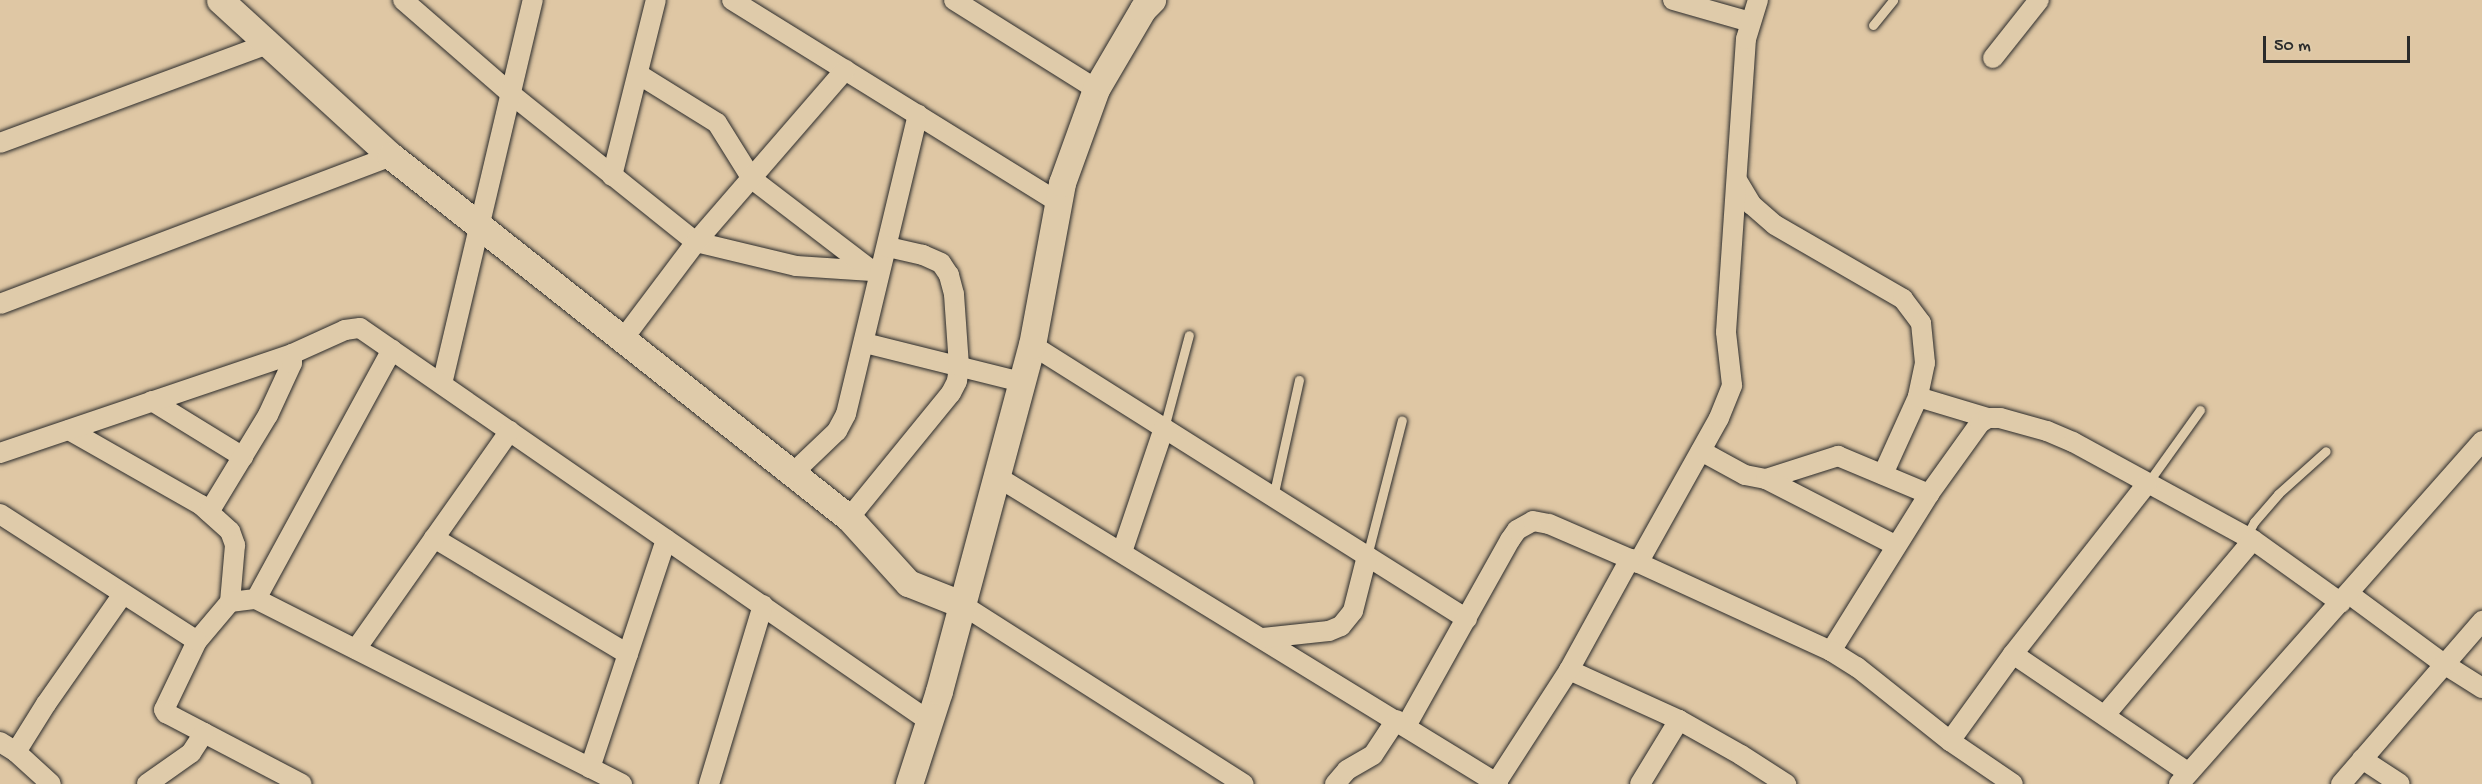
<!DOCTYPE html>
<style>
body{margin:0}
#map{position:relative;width:2482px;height:784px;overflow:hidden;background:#dfc7a4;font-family:"Gochi Hand",sans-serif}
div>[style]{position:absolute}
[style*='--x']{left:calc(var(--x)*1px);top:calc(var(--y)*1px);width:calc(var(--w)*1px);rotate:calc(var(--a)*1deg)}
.roads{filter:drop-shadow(0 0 2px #2b2b2b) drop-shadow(0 0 2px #2b2b2b)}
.lane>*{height:9px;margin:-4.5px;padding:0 4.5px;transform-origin:4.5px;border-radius:4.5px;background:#dfcbaa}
.street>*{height:20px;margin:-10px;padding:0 10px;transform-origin:10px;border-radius:10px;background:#dfcbaa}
.secondary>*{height:27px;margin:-13.5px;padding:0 13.5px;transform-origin:13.5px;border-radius:13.5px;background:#dfcbaa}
span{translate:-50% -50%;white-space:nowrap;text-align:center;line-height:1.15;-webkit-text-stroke:5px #dfcbaa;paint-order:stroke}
.scale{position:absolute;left:2263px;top:36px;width:147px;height:27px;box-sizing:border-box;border:3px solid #2b2b2b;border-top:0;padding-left:8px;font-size:18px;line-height:21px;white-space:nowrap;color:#2b2b2b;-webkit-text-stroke:4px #dfcbaa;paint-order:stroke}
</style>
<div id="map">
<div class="roads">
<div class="lane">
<i style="--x:1873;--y:25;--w:32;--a:-51"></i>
<i style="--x:1164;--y:428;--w:96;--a:-75"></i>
<i style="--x:2147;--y:484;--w:91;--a:-54.4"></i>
<i style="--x:1273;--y:497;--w:120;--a:-77.5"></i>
<i style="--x:2246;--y:537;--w:17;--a:-62"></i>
<i style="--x:2254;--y:522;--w:37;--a:-49"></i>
<i style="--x:2278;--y:494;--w:64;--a:-41.9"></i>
<i style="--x:1367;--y:556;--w:140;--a:-75.6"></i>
</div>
<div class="street">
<i style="--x:403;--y:0;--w:143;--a:41"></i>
<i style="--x:511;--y:94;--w:237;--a:38.7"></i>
<i style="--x:696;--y:242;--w:103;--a:13.5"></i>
<i style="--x:796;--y:266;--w:76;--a:3.8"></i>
<i style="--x:732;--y:0;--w:384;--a:31.8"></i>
<i style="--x:954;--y:0;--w:168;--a:32.1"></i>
<i style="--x:1673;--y:0;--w:80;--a:15.9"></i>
<i style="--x:1993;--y:58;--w:74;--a:-51.6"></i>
<i style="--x:638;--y:74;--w:93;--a:31.8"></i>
<i style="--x:717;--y:123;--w:66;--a:58"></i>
<i style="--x:752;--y:179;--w:155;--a:37.4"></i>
<i style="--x:0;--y:143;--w:286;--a:-20.3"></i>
<i style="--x:612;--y:176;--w:181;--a:-76"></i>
<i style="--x:1738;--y:182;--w:27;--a:59"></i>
<i style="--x:1752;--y:205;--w:30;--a:41"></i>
<i style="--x:1775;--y:225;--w:148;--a:30"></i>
<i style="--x:1903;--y:299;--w:30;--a:53"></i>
<i style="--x:1921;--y:323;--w:40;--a:84.3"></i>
<i style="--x:1925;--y:363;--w:35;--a:102"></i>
<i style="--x:1918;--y:397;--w:85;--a:114.4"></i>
<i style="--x:0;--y:304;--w:418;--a:-20.7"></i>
<i style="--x:623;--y:339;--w:121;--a:-53"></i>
<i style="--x:696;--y:242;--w:228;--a:-49.1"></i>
<i style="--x:865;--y:343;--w:162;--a:14"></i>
<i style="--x:1032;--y:345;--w:514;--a:32.21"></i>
<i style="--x:442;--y:384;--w:395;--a:-76.7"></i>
<i style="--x:1918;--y:397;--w:73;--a:16.7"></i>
<i style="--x:152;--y:401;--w:107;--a:31.6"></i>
<i style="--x:69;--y:430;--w:152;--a:29.6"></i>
<i style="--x:201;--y:505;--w:39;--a:42"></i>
<i style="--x:230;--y:531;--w:15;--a:70"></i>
<i style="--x:235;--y:545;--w:57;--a:95"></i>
<i style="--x:230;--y:602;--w:51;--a:130.2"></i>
<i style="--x:197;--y:641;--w:76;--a:115.6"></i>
<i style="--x:164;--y:710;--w:4;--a:56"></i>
<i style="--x:166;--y:713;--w:153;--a:27.6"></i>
<i style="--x:1701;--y:451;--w:50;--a:28.6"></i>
<i style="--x:1745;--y:475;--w:21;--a:11"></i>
<i style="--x:1766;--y:479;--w:76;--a:-17.7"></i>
<i style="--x:1838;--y:456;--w:99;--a:22.7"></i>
<i style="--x:0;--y:453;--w:308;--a:-18.7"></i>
<i style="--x:292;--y:354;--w:58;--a:-24.4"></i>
<i style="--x:345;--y:330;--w:15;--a:-8"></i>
<i style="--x:360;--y:328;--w:692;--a:34.63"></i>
<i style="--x:793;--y:473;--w:61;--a:-43.7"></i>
<i style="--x:837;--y:431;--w:19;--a:-62"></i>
<i style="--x:846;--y:414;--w:308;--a:-76.5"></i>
<i style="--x:996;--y:476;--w:589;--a:31.53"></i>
<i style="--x:1766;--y:479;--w:145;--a:27.1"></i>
<i style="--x:209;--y:512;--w:114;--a:-58.7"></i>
<i style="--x:268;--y:415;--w:57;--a:-65.2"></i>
<i style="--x:292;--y:363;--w:9;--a:-90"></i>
<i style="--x:0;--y:514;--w:234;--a:32.8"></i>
<i style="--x:849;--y:518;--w:161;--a:-50.8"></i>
<i style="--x:951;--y:393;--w:13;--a:-63"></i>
<i style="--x:957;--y:381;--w:15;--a:-82"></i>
<i style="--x:959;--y:366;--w:72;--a:-94"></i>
<i style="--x:954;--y:294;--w:20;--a:-105"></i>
<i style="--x:949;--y:275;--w:14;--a:-124"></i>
<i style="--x:941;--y:263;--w:20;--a:-156"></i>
<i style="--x:923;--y:255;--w:37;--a:-167"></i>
<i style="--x:434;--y:538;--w:226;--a:30.9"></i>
<i style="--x:1122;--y:552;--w:131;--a:-71.3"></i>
<i style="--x:1638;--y:563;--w:166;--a:-60.8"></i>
<i style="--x:1719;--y:418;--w:35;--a:-68"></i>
<i style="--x:1732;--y:385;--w:53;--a:-96.5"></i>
<i style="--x:1726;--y:332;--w:294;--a:-86.1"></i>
<i style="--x:1746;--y:39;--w:41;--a:-72.9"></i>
<i style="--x:2349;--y:594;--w:118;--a:36.4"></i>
<i style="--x:2444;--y:664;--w:45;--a:32.3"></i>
<i style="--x:256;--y:599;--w:284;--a:-61.4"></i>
<i style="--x:230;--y:602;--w:26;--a:-7"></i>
<i style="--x:256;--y:599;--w:410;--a:26.8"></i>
<i style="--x:961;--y:604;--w:335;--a:32.5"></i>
<i style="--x:1263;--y:638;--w:66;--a:-6.1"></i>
<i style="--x:1329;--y:631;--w:13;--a:-23"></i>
<i style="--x:1341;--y:626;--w:19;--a:-51"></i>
<i style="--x:1353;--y:611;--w:57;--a:-75.7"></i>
<i style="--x:356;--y:649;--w:267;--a:-54.8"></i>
<i style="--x:1831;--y:651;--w:185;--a:-58"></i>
<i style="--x:1929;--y:494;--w:87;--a:-54.3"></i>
<i style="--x:1980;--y:423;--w:9;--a:-32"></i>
<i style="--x:1988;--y:418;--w:12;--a:0"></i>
<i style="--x:2000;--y:418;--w:49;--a:15.5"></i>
<i style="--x:2047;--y:431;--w:28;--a:23"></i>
<i style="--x:2073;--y:442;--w:205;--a:28.6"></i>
<i style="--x:2253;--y:540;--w:108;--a:35.6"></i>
<i style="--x:2013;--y:654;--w:212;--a:34.1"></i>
<i style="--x:1569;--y:670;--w:121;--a:24.4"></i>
<i style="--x:1679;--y:720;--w:71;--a:29.4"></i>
<i style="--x:1741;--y:755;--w:54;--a:32.8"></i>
<i style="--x:2105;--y:715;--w:229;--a:-49.8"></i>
<i style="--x:1406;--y:726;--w:213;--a:-60.8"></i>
<i style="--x:1510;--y:540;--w:12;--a:-55"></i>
<i style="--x:1517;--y:530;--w:18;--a:-29"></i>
<i style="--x:1533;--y:521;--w:16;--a:11"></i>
<i style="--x:1549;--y:524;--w:88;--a:23.4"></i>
<i style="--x:1630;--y:559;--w:221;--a:24.6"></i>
<i style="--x:1831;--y:651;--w:31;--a:32"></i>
<i style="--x:1857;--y:667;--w:119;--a:38.5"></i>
<i style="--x:1950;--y:741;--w:76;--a:34.3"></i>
<i style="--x:1950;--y:741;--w:107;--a:-54.1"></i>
<i style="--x:2013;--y:654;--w:216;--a:-51.8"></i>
<i style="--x:0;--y:742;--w:19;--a:32"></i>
<i style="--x:16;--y:752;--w:47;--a:42.4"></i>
<i style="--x:16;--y:752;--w:57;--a:-58"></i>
<i style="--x:46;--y:704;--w:134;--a:-55"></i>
<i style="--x:2362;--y:759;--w:45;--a:33.3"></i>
<i style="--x:590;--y:768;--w:241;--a:-71.6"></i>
<i style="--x:1496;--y:783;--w:135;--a:-57.1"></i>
<i style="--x:1569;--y:670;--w:127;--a:-61.2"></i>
<i style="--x:147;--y:784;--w:54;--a:-35.2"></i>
<i style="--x:191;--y:753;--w:24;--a:-57"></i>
<i style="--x:709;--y:784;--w:187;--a:-73.2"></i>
<i style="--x:1335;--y:784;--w:18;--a:-49"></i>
<i style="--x:1347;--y:770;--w:30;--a:-30"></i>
<i style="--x:1373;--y:755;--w:42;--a:-56.7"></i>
<i style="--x:1640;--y:784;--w:75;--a:-58.6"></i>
<i style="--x:2179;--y:784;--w:458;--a:-48.5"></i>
<i style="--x:2341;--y:784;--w:216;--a:-49.1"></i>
</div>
<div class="secondary">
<i style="--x:220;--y:0;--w:231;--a:42.4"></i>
<i style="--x:391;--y:156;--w:584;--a:38.32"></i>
<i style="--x:849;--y:518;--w:88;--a:47.8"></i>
<i style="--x:908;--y:583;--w:57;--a:21.6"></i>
<i style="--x:909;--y:784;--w:98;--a:-72.1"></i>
<i style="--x:939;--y:691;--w:358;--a:-75"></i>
<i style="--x:1032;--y:345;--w:165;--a:-79.5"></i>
<i style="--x:1062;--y:183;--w:100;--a:-70.1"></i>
<i style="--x:1096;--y:89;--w:93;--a:-59.6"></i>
<i style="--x:1143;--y:9;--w:13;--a:-45"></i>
</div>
</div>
<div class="scale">50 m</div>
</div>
